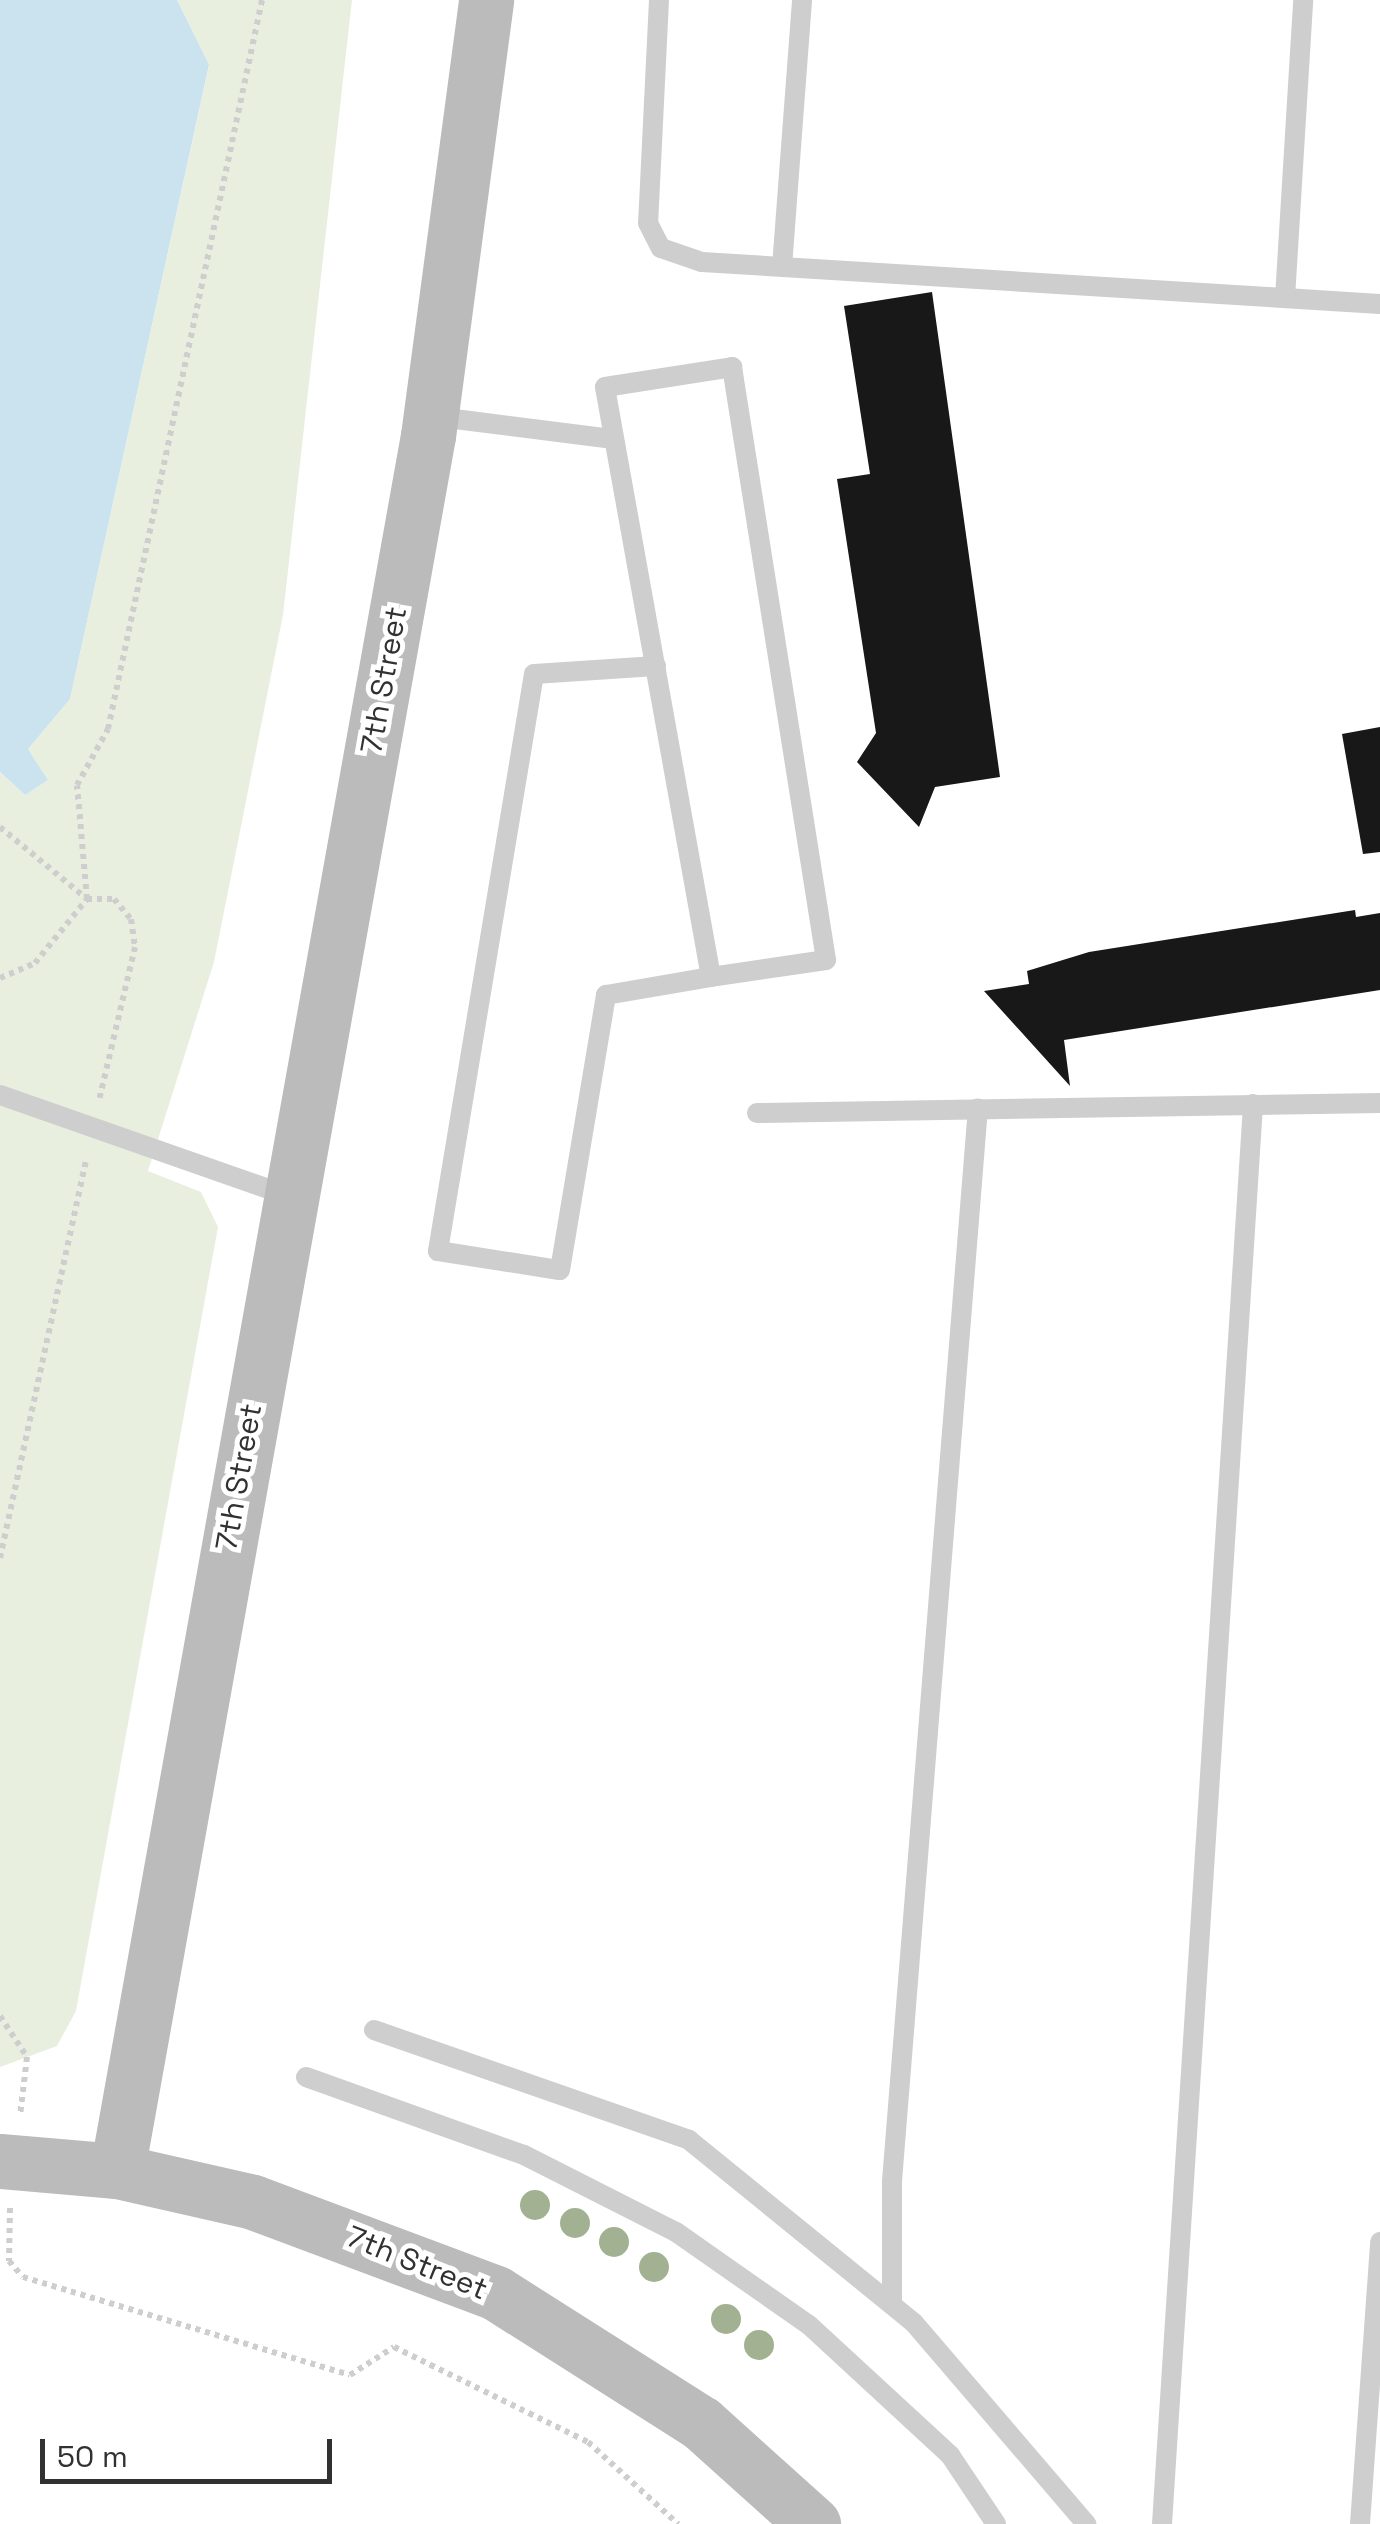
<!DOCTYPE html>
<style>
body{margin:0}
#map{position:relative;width:1380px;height:2524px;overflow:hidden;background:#fff;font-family:"Space Grotesk",sans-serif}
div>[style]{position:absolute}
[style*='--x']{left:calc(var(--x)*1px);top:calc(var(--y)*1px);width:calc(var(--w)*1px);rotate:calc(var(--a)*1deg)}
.green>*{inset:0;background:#e8efdf}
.water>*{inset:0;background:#cae3ef}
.building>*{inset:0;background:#181818}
.path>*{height:6px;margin-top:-3px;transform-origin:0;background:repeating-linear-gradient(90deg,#cecece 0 5px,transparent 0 10px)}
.lane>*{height:20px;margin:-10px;padding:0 10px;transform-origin:10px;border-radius:10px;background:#cecece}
.secondary>*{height:55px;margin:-27.5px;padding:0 27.5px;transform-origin:27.5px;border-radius:27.5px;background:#bbb}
.trees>*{width:30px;height:30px;margin:-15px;border-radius:50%;background:#a3b193}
span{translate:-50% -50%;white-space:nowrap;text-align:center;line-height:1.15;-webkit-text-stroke:10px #fff;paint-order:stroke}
.street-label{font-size:30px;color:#313131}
.scale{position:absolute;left:40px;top:2439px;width:292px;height:45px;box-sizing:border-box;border:5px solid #313131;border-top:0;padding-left:12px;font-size:30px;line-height:35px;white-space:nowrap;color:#313131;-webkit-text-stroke:8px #fff;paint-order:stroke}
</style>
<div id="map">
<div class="green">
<i style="clip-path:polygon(177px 0,352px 0,283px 615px,214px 962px,148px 1171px,201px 1192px,218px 1227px,76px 2011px,57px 2046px,0 2067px,0 772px,25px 795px,48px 780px,28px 749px,70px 699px,209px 66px)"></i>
</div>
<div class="water">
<i style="clip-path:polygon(0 0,177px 0,209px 65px,70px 699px,28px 749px,48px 780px,25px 795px,0 772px)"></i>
</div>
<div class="building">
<i style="clip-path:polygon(932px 292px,1000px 777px,935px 787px,919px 827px,857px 762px,876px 733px,837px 479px,870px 474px,844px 306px)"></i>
<i style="clip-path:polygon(1380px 727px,1380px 852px,1363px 854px,1342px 734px)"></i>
<i style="clip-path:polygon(1355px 910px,1356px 917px,1380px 913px,1380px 990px,1064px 1040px,1070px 1086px,984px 991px,1029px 984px,1027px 971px,1089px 952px)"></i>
</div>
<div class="path">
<i style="--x:0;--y:827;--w:113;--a:39.6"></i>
<i style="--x:87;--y:899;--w:27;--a:0"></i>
<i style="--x:114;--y:899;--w:26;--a:50"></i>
<i style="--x:131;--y:919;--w:28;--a:82"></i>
<i style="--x:135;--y:947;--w:158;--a:103.2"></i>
<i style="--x:0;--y:978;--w:38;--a:-23"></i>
<i style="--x:35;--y:963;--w:82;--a:-50.9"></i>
<i style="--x:87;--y:899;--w:114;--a:-95"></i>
<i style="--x:77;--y:785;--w:64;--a:-61"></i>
<i style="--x:108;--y:729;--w:745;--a:-78.07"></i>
<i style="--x:0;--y:1558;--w:410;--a:-77.8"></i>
<i style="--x:0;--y:2016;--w:49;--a:56.6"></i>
<i style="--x:27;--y:2057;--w:59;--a:96.8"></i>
<i style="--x:10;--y:2208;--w:53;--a:91.1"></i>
<i style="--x:9;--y:2261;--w:21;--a:49"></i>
<i style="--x:23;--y:2277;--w:341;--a:16.7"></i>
<i style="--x:350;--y:2375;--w:52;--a:-32.5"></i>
<i style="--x:394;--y:2347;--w:216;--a:26.1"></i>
<i style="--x:588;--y:2442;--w:122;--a:42.3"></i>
</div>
<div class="lane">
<i style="--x:659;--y:0;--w:223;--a:92.8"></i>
<i style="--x:648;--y:223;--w:28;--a:63"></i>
<i style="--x:661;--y:248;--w:43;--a:18.9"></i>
<i style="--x:702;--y:262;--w:679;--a:3.54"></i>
<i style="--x:782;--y:267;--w:268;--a:-85.7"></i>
<i style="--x:1285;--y:298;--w:299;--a:-86.5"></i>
<i style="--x:732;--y:367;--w:600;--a:80.99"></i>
<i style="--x:826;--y:960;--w:116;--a:171.6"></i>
<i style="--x:711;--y:977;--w:599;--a:-100.19"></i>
<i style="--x:605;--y:387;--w:129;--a:-8.9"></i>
<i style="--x:431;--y:416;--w:182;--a:7.2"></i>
<i style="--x:656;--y:666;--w:122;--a:176.2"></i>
<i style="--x:534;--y:674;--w:585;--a:99.45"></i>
<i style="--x:438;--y:1251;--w:123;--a:8.9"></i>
<i style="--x:560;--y:1270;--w:279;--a:-80.5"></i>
<i style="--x:606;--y:995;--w:107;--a:-9.7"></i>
<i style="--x:0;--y:1095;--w:305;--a:19.3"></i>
<i style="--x:757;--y:1113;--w:623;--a:-0.92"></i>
<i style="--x:374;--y:2030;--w:334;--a:19.2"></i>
<i style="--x:689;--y:2140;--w:290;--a:39.1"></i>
<i style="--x:914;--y:2323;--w:265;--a:49.4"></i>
<i style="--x:306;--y:2077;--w:232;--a:19.7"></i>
<i style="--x:524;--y:2155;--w:170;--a:26.9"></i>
<i style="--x:676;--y:2232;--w:162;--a:35"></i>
<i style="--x:809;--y:2325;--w:192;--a:42.7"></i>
<i style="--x:950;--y:2455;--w:83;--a:56.3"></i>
<i style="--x:892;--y:2304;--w:123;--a:-90"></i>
<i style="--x:892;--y:2181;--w:1076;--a:-85.42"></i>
<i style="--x:1162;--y:2524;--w:1423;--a:-86.33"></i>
<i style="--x:1360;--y:2524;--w:283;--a:-85.9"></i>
</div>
<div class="secondary">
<i style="--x:0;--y:2161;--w:117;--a:4.9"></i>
<i style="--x:117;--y:2171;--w:139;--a:12.8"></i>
<i style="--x:253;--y:2202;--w:259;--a:20.5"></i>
<i style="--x:496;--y:2293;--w:243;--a:32.4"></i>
<i style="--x:701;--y:2423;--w:151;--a:42"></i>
<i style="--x:117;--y:2171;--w:1763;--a:-79.84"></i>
<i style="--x:428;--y:436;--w:440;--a:-82.4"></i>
</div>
<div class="trees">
<i style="left:535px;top:2205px"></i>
<i style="left:575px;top:2223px"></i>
<i style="left:614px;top:2242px"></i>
<i style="left:654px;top:2267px"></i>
<i style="left:726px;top:2319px"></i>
<i style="left:759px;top:2345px"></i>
</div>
<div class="street-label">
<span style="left:384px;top:680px;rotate:-80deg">7th Street</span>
<span style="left:239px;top:1477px;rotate:-80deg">7th Street</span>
<span style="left:417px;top:2263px;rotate:22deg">7th Street</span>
</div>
<div class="scale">50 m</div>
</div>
